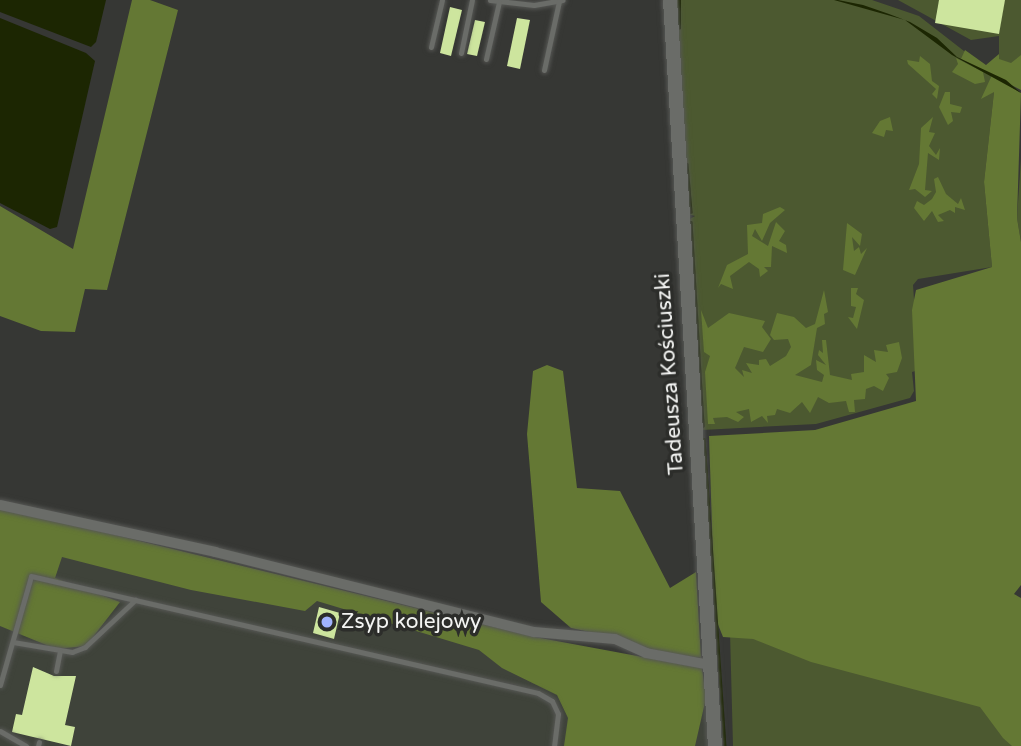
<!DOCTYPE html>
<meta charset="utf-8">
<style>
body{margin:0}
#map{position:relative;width:1021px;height:746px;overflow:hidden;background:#363734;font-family:"Varela Round",sans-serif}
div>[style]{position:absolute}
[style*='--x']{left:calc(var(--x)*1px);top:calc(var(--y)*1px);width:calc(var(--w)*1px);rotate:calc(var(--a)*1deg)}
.built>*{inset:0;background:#3f433a}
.green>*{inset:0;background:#4c5930}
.forest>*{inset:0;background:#647834}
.water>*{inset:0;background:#1c2602}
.stream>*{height:2.5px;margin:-1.25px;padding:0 1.25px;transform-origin:1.25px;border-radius:1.25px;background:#1c2602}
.building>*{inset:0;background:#cde59e}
.roads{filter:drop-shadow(0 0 2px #565754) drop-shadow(0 0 2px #565754)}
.service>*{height:5px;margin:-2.5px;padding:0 2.5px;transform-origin:2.5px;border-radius:2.5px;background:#6a6c68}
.minor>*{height:10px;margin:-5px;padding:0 5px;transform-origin:5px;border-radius:5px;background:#6a6c68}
.secondary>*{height:14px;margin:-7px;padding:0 7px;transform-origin:7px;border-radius:7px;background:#6a6c68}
.dots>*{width:19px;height:19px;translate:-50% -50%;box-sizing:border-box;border:4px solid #2c2d2a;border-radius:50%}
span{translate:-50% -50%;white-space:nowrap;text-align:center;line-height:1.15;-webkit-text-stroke:7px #2c2d2a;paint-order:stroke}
.street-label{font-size:21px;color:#f4f5f3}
.poi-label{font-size:21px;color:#f4f5f3}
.left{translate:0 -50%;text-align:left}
</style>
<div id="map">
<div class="built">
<i style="clip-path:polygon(0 532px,458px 627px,706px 698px,708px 746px,0 746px)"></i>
</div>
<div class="green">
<i style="clip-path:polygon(675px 0,872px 0,919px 16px,991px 72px,994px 92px,984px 182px,992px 267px,918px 279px,913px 285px,919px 370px,912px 372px,914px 391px,910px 398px,816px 424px,702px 430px,688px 220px,695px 216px,688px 214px)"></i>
<i style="clip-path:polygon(898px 0,1021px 0,1021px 59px,1013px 69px,999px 64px,999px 36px,971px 40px)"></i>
<i style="clip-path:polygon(1021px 158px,1021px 242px,1017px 218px)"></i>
<i style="clip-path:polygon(730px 632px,983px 706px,1021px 746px,733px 746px)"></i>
</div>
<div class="forest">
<i style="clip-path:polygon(132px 0,150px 0,178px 10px,107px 290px,85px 289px,75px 332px,41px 331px,0 316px,0 206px,73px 249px)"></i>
<i style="clip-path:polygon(965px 50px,986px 65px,999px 54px,999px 59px,1011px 63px,1021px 55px,1021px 90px,961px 59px)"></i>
<i style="clip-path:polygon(920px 56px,930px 64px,932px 81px,939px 86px,937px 99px,932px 94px,936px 89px,908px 64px,907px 60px,919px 62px)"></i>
<i style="clip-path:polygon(956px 58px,983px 72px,985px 82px,975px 84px,952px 72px,958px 64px)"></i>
<i style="clip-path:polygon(992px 75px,1021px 93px,1017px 218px,1021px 242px,1021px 585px,1014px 594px,1021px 598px,1021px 746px,1012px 746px,1003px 738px,980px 707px,811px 662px,753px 639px,723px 637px,715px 617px,709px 436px,815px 430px,916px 401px,912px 310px,916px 290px,992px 267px,984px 182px,994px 92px,981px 99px)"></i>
<i style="clip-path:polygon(945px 92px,950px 92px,950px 104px,962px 107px,960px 113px,951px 112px,953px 121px,948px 125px,939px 107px)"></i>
<i style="clip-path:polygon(890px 117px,893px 131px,886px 130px,884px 137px,872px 133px,880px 121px)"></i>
<i style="clip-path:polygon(933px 117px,929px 132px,935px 133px,929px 146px,936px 155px,940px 148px,939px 160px,928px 153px,925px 190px,932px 191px,925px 197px,915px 189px,909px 190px,919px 164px,921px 128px)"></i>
<i style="clip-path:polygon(938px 177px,946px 194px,958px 204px,961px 198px,965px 210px,955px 207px,955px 213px,950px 210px,938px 215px,944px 221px,938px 222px,932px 211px,924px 221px,914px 208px,917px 201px,924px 205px,932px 199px,936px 192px,934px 179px)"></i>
<i style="clip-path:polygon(780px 207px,785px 210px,770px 223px,762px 241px,755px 229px,752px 236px,768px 246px,776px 222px,785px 231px,779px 241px,786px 245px,787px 253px,772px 246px,771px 267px,764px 267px,768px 271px,760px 277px,759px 269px,749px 262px,730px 276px,733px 289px,721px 284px,718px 288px,727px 265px,748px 254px,747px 225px,762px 223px,763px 214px)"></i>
<i style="clip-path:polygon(847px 223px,862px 234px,860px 246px,852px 237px,854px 251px,859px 247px,861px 254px,867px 248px,855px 275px,843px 270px)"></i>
<i style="clip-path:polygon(851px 288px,858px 288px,856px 294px,864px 300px,857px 329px,848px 317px,853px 318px,856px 307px,851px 306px)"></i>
<i style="clip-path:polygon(824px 290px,828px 312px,824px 314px,825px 324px,817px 328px,811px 365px,795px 375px,822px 382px,824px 375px,817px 370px,816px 360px,826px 365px,818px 355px,819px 350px,823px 353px,822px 340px,826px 340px,830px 375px,852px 380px,851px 374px,864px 372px,864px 355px,876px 362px,874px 350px,888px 352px,886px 345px,899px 342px,902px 358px,897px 372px,886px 374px,889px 378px,883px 391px,874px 386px,866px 389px,865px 399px,854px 400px,855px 412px,849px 412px,846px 401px,829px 403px,818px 397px,810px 413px,802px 402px,790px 413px,777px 409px,775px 415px,767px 416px,768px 423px,762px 416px,751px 422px,749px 409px,736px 412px,744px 417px,738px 422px,727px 417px,713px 418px,715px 424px,708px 424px,705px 372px,710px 356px,704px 352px,701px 310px,708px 328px,729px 313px,765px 321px,762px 327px,771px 339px,763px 352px,744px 347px,735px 368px,744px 377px,742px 370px,752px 373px,746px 363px,759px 365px,759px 360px,766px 359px,770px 366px,786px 356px,791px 347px,788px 339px,774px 340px,770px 335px,777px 313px,794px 317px,806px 328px,815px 324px)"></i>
<i style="clip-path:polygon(547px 365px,563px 371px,577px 488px,620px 491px,670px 588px,696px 572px,701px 658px,649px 650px,623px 639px,571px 628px,541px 602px,527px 434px,533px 371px)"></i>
<i style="clip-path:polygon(0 507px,535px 637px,702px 668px,706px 698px,695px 746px,564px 746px,568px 718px,557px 695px,502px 668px,479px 650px,317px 601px,305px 611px,191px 590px,62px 557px,55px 578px,120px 602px,86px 646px,56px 649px,0 626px)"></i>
</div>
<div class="water">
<i style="clip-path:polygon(0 0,106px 0,96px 42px,91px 47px,0 12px)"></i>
<i style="clip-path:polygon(834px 0,838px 0,863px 5px,889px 14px,910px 22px,937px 38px,957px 57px,1006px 80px,1021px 93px,952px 55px,905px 20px)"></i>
<i style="clip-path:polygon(0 18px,86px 53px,95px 61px,57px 227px,50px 229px,0 203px)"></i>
</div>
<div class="stream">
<i style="--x:679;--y:28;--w:28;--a:-90"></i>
<i style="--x:687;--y:164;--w:48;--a:85.2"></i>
<i style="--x:691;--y:222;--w:204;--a:86.6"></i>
<i style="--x:704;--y:439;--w:308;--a:86.1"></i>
</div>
<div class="building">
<i style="clip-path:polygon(939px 0,1005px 0,999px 34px,935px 23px)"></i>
<i style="clip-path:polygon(450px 7px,462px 10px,451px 56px,440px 53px)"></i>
<i style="clip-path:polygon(517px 18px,530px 20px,520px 69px,507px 66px)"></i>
<i style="clip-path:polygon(475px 20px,485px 22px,477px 56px,467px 54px)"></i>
<i style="clip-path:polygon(319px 607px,340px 613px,334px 639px,313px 633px)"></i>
<i style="clip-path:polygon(33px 667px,54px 676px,76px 676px,65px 725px,75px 727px,71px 746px,12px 732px,16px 714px,22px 715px)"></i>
</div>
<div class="roads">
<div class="service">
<i style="--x:490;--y:0;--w:44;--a:6.5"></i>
<i style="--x:534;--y:5;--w:29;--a:-10"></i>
<i style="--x:431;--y:47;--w:48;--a:-76.8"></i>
<i style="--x:461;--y:53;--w:54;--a:-78.3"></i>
<i style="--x:486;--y:59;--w:58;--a:-77.2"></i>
<i style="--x:544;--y:70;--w:71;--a:-77.7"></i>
<i style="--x:13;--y:642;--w:60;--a:9.6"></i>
<i style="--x:72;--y:652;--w:14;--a:-21"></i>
<i style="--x:85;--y:647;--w:69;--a:-43.2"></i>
<i style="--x:56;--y:671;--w:20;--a:-79"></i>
<i style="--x:0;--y:685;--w:113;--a:-74.1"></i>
<i style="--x:31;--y:576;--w:520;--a:12.99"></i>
<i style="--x:538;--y:693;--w:16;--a:30"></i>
<i style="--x:552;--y:701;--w:14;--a:65"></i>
<i style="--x:558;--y:714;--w:32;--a:97"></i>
<i style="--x:0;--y:731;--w:30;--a:30"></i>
<i style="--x:38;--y:746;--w:4;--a:-76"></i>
</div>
<div class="minor">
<i style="--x:0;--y:505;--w:220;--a:12.3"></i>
<i style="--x:215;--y:552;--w:329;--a:14.1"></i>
<i style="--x:534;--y:632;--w:81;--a:4.9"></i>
<i style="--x:615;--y:639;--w:34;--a:24"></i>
<i style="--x:646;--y:653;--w:65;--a:10.6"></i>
</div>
<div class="secondary">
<i style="--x:670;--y:0;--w:747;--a:86.55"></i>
</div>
</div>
<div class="dots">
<i style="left:327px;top:622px;background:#a1b3fd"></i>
</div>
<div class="street-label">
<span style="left:670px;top:374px;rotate:-94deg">Tadeusza Kościuszki</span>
</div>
<div class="poi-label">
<span class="left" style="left:341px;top:622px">Zsyp kolejowy</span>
</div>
</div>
